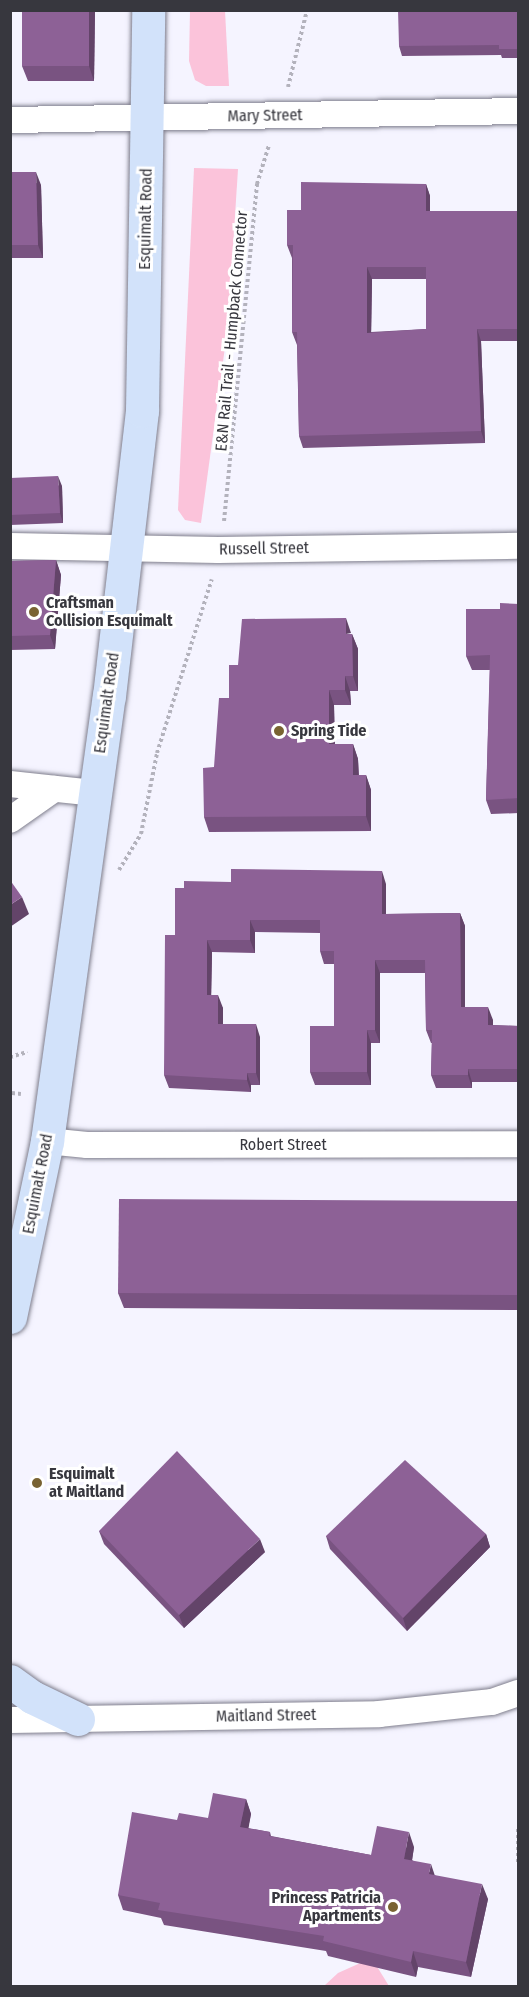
<!DOCTYPE html>
<style>
body{margin:0}
#map{position:relative;width:529px;height:1997px;overflow:hidden;background:#f5f4ff;font-family:"Fira Sans Condensed",sans-serif}
div>[style]{position:absolute}
[style*='--x']{left:calc(var(--x)*1px);top:calc(var(--y)*1px);width:calc(var(--w)*1px);rotate:calc(var(--a)*1deg)}
.green>*{inset:0;background:#fbc3da}
.path>*{height:4px;margin-top:-2px;transform-origin:0;background:repeating-linear-gradient(90deg,#b3b2bc 0 3px,transparent 0 6px)}
.roads{filter:drop-shadow(0 0 2px #7f7e8d) drop-shadow(0 0 2px #7f7e8d)}
.street>*{height:26px;margin:-13px;padding:0 13px;transform-origin:13px;border-radius:13px;background:#fff}
.secondary>*{height:33px;margin:-16.5px;padding:0 16.5px;transform-origin:16.5px;border-radius:16.5px;background:#d2e2fa}
.wall>*{inset:0;background:#795381}
.shaded-wall>*{inset:0;background:#634469}
.building>*{inset:0;background:#8d6196}
.dots>*{width:16px;height:16px;translate:-50% -50%;box-sizing:border-box;border:3px solid #fff;border-radius:50%}
span{translate:-50% -50%;white-space:nowrap;text-align:center;line-height:1.15;-webkit-text-stroke:6px #fff;paint-order:stroke}
.street-label{font-size:16px;color:#37373e}
.poi-label{font-size:16px;color:#37373e;font-weight:700}
.left{translate:0 -50%;text-align:left}
.right{translate:-100% -50%;text-align:right}
.frame{position:absolute;inset:0;border:12px solid #37373e;pointer-events:none}
</style>
<div id="map">
<div class="green">
<i style="clip-path:polygon(190px 11px,225px 11px,229px 86px,206px 86px,195px 80px,189px 61px)"></i>
<i style="clip-path:polygon(194px 168px,238px 169px,228px 325px,201px 523px,185px 520px,178px 510px)"></i>
<i style="clip-path:polygon(367px 1960px,376px 1965px,389px 1986px,324px 1986px,338px 1973px)"></i>
</div>
<div class="path">
<i style="--x:288;--y:87;--w:79;--a:-76.1"></i>
<i style="--x:224;--y:521;--w:339;--a:-84.4"></i>
<i style="--x:257;--y:184;--w:41;--a:-72.9"></i>
<i style="--x:119;--y:870;--w:42;--a:-58.6"></i>
<i style="--x:141;--y:834;--w:83;--a:-78.8"></i>
<i style="--x:157;--y:753;--w:182;--a:-72.5"></i>
<i style="--x:10;--y:1057;--w:18;--a:-16"></i>
<i style="--x:12;--y:1093;--w:9;--a:6"></i>
<i style="--x:518;--y:1829;--w:36;--a:90"></i>
</div>
<div class="roads">
<div class="street">
<i style="--x:10;--y:120;--w:508;--a:-1.01"></i>
<i style="--x:10;--y:546;--w:208;--a:1.1"></i>
<i style="--x:218;--y:550;--w:300;--a:-0.8"></i>
<i style="--x:10;--y:784;--w:84;--a:6.1"></i>
<i style="--x:10;--y:820;--w:54;--a:-35.2"></i>
<i style="--x:47;--y:1141;--w:40;--a:5.7"></i>
<i style="--x:87;--y:1145;--w:431;--a:-0.1"></i>
<i style="--x:10;--y:1720;--w:369;--a:-0.9"></i>
<i style="--x:379;--y:1714;--w:114;--a:-6.1"></i>
<i style="--x:492;--y:1702;--w:28;--a:-19"></i>
</div>
<div class="secondary">
<i style="--x:10;--y:1317;--w:180;--a:-78.1"></i>
<i style="--x:47;--y:1141;--w:449;--a:-82.1"></i>
<i style="--x:109;--y:696;--w:287;--a:-83.4"></i>
<i style="--x:142;--y:411;--w:401;--a:-89.1"></i>
<i style="--x:10;--y:1681;--w:27;--a:36"></i>
<i style="--x:32;--y:1697;--w:51;--a:25.6"></i>
</div>
</div>
<div class="wall">
<i style="clip-path:polygon(22px 10px,95px 10px,94px 81px,28px 81px,22px 66px)"></i>
<i style="clip-path:polygon(519px 10px,519px 58px,502px 58px,501px 55px,402px 56px,399px 46px)"></i>
<i style="clip-path:polygon(10px 172px,41px 185px,43px 258px,10px 258px)"></i>
<i style="clip-path:polygon(evenodd,426px 184px,430px 196px,430px 211px,519px 211px,519px 341px,481px 341px,485px 443px,303px 448px,299px 436px,297px 345px,292px 332px,292px 258px,287px 245px,301px 210px,426px 184px,372px 279px,426px 279px,426px 329px,371px 332px,372px 279px)"></i>
<i style="clip-path:polygon(10px 478px,62px 486px,63px 523px,10px 525px)"></i>
<i style="clip-path:polygon(56px 560px,61px 575px,55px 649px,10px 650px,10px 561px)"></i>
<i style="clip-path:polygon(519px 604px,519px 813px,491px 814px,486px 800px,490px 670px,472px 670px,466px 656px,500px 609px)"></i>
<i style="clip-path:polygon(352px 634px,358px 649px,358px 691px,350px 691px,351px 705px,334px 705px,335px 744px,353px 744px,358px 759px,359px 775px,366px 775px,371px 790px,371px 831px,209px 832px,204px 817px,229px 698px,238px 665px)"></i>
<i style="clip-path:polygon(386px 884px,386px 914px,460px 913px,465px 926px,465px 1007px,493px 1020px,493px 1025px,519px 1026px,519px 1082px,472px 1082px,472px 1088px,436px 1088px,431px 1075px,432px 1043px,431px 1043px,426px 1030px,425px 973px,380px 973px,380px 1043px,371px 1043px,371px 1085px,315px 1085px,310px 1072px,334px 1026px,334px 964px,324px 964px,320px 951px,320px 933px,255px 932px,255px 953px,212px 952px,211px 995px,223px 1008px,223px 1024px,260px 1037px,260px 1085px,251px 1085px,251px 1092px,169px 1088px,164px 1075px,175px 935px)"></i>
<i style="clip-path:polygon(519px 1201px,519px 1310px,124px 1308px,118px 1293px)"></i>
<i style="clip-path:polygon(99px 1531px,265px 1552px,184px 1628px,104px 1544px)"></i>
<i style="clip-path:polygon(486px 1534px,490px 1547px,407px 1631px,330px 1549px,326px 1536px)"></i>
<i style="clip-path:polygon(246px 1799px,251px 1814px,248px 1828px,270px 1832px,271px 1836px,371px 1855px,414px 1847px,412px 1860px,434px 1875px,488px 1899px,471px 1977px,418px 1967px,416px 1977px,328px 1956px,326px 1951px,164px 1925px,161px 1918px,123px 1910px,118px 1895px,177px 1820px,208px 1818px)"></i>
</div>
<div class="shaded-wall">
<i style="clip-path:polygon(89px 10px,95px 10px,94px 81px,89px 66px)"></i>
<i style="clip-path:polygon(36px 172px,41px 185px,43px 258px,38px 245px)"></i>
<i style="clip-path:polygon(426px 184px,430px 196px,430px 223px,426px 211px)"></i>
<i style="clip-path:polygon(367px 267px,372px 279px,371px 345px,367px 333px)"></i>
<i style="clip-path:polygon(477px 329px,481px 341px,485px 443px,481px 431px)"></i>
<i style="clip-path:polygon(58px 476px,62px 486px,63px 523px,60px 513px)"></i>
<i style="clip-path:polygon(56px 560px,61px 575px,55px 649px,50px 635px)"></i>
<i style="clip-path:polygon(346px 618px,351px 633px,346px 634px)"></i>
<i style="clip-path:polygon(352px 634px,358px 649px,358px 691px,353px 676px)"></i>
<i style="clip-path:polygon(345px 676px,350px 691px,351px 705px,345px 690px)"></i>
<i style="clip-path:polygon(329px 690px,334px 705px,335px 759px,329px 744px)"></i>
<i style="clip-path:polygon(353px 744px,358px 759px,359px 790px,353px 775px)"></i>
<i style="clip-path:polygon(366px 775px,371px 790px,371px 831px,366px 816px)"></i>
<i style="clip-path:polygon(382px 871px,386px 884px,386px 927px,382px 914px)"></i>
<i style="clip-path:polygon(22px 897px,29px 914px,10px 927px,10px 905px)"></i>
<i style="clip-path:polygon(460px 913px,465px 926px,465px 1020px,461px 1007px)"></i>
<i style="clip-path:polygon(250px 920px,255px 932px,255px 953px,250px 940px)"></i>
<i style="clip-path:polygon(207px 940px,212px 952px,211px 1008px,207px 995px)"></i>
<i style="clip-path:polygon(375px 960px,380px 973px,380px 1043px,375px 1030px)"></i>
<i style="clip-path:polygon(218px 995px,223px 1008px,223px 1036px,218px 1024px)"></i>
<i style="clip-path:polygon(488px 1007px,493px 1020px,493px 1038px,488px 1025px)"></i>
<i style="clip-path:polygon(256px 1024px,260px 1037px,260px 1085px,256px 1073px)"></i>
<i style="clip-path:polygon(367px 1030px,371px 1043px,371px 1085px,367px 1072px)"></i>
<i style="clip-path:polygon(468px 1069px,472px 1082px,472px 1088px,468px 1075px)"></i>
<i style="clip-path:polygon(247px 1073px,251px 1085px,251px 1092px,247px 1080px)"></i>
<i style="clip-path:polygon(486px 1534px,490px 1547px,407px 1631px,403px 1618px)"></i>
<i style="clip-path:polygon(260px 1539px,265px 1552px,184px 1628px,179px 1615px)"></i>
<i style="clip-path:polygon(246px 1799px,251px 1814px,246px 1842px,240px 1827px)"></i>
<i style="clip-path:polygon(409px 1832px,414px 1847px,410px 1874px,404px 1859px)"></i>
<i style="clip-path:polygon(431px 1864px,436px 1879px,429px 1874px)"></i>
<i style="clip-path:polygon(482px 1884px,488px 1899px,471px 1977px,466px 1962px)"></i>
<i style="clip-path:polygon(413px 1951px,418px 1967px,416px 1977px,411px 1962px)"></i>
</div>
<div class="building">
<i style="clip-path:polygon(22px 10px,89px 10px,89px 66px,22px 66px)"></i>
<i style="clip-path:polygon(398px 10px,519px 10px,519px 49px,499px 49px,499px 45px,399px 46px)"></i>
<i style="clip-path:polygon(10px 172px,36px 172px,38px 245px,10px 245px)"></i>
<i style="clip-path:polygon(evenodd,301px 182px,426px 184px,426px 211px,519px 211px,519px 329px,477px 329px,481px 431px,299px 436px,297px 332px,292px 332px,293px 245px,287px 245px,287px 210px,301px 210px,301px 182px,367px 267px,426px 267px,426px 329px,367px 333px,367px 267px)"></i>
<i style="clip-path:polygon(58px 476px,60px 513px,10px 515px,10px 478px)"></i>
<i style="clip-path:polygon(56px 560px,50px 635px,10px 636px,10px 561px)"></i>
<i style="clip-path:polygon(500px 603px,519px 604px,519px 798px,486px 800px,490px 655px,466px 656px,466px 609px,500px 609px)"></i>
<i style="clip-path:polygon(346px 618px,346px 634px,352px 634px,353px 676px,345px 676px,345px 690px,329px 690px,329px 744px,353px 744px,353px 775px,366px 775px,366px 816px,204px 817px,203px 768px,214px 767px,219px 698px,229px 698px,229px 665px,238px 665px,242px 619px)"></i>
<i style="clip-path:polygon(231px 869px,382px 871px,382px 914px,460px 913px,461px 1007px,488px 1007px,488px 1025px,519px 1026px,519px 1069px,468px 1069px,468px 1075px,431px 1075px,432px 1030px,426px 1030px,425px 960px,375px 960px,375px 1030px,367px 1030px,367px 1072px,310px 1072px,310px 1026px,334px 1026px,334px 951px,320px 951px,320px 920px,250px 920px,250px 940px,207px 940px,207px 995px,218px 995px,218px 1024px,256px 1024px,256px 1073px,247px 1073px,247px 1080px,164px 1075px,165px 935px,175px 935px,175px 888px,184px 888px,184px 881px,231px 882px)"></i>
<i style="clip-path:polygon(10px 880px,22px 897px,10px 905px)"></i>
<i style="clip-path:polygon(119px 1199px,519px 1201px,519px 1295px,118px 1293px)"></i>
<i style="clip-path:polygon(177px 1451px,260px 1539px,179px 1615px,99px 1531px)"></i>
<i style="clip-path:polygon(405px 1460px,486px 1534px,403px 1618px,326px 1536px)"></i>
<i style="clip-path:polygon(213px 1793px,246px 1799px,240px 1827px,270px 1832px,269px 1836px,371px 1855px,377px 1826px,409px 1832px,404px 1859px,431px 1864px,429px 1874px,482px 1884px,466px 1962px,413px 1951px,411px 1962px,323px 1941px,324px 1936px,158px 1910px,160px 1903px,118px 1895px,132px 1812px,177px 1820px,179px 1813px,208px 1818px)"></i>
</div>
<div class="dots">
<i style="left:34px;top:612px;background:#796332"></i>
<i style="left:279px;top:731px;background:#796332"></i>
<i style="left:37px;top:1483px;background:#796332"></i>
<i style="left:393px;top:1907px;background:#796332"></i>
</div>
<div class="street-label">
<span style="left:265px;top:116px;rotate:-1deg">Mary Street</span>
<span style="left:146px;top:219px;rotate:-89deg">Esquimalt Road</span>
<span style="left:232px;top:331px;rotate:-85deg">E&amp;N Rail Trail - Humpback Connector</span>
<span style="left:264px;top:549px;rotate:-1deg">Russell Street</span>
<span style="left:107px;top:703px;rotate:-82deg">Esquimalt Road</span>
<span style="left:283px;top:1145px">Robert Street</span>
<span style="left:38px;top:1184px;rotate:-79deg">Esquimalt Road</span>
<span style="left:266px;top:1716px;rotate:-1deg">Maitland Street</span>
</div>
<div class="poi-label">
<span class="left" style="left:46px;top:612px">Craftsman<br>Collision Esquimalt</span>
<span class="left" style="left:291px;top:731px">Spring Tide</span>
<span class="left" style="left:49px;top:1483px">Esquimalt<br>at Maitland</span>
<span class="right" style="left:381px;top:1907px">Princess Patricia<br>Apartments</span>
</div>
<div class="frame"></div>
</div>
